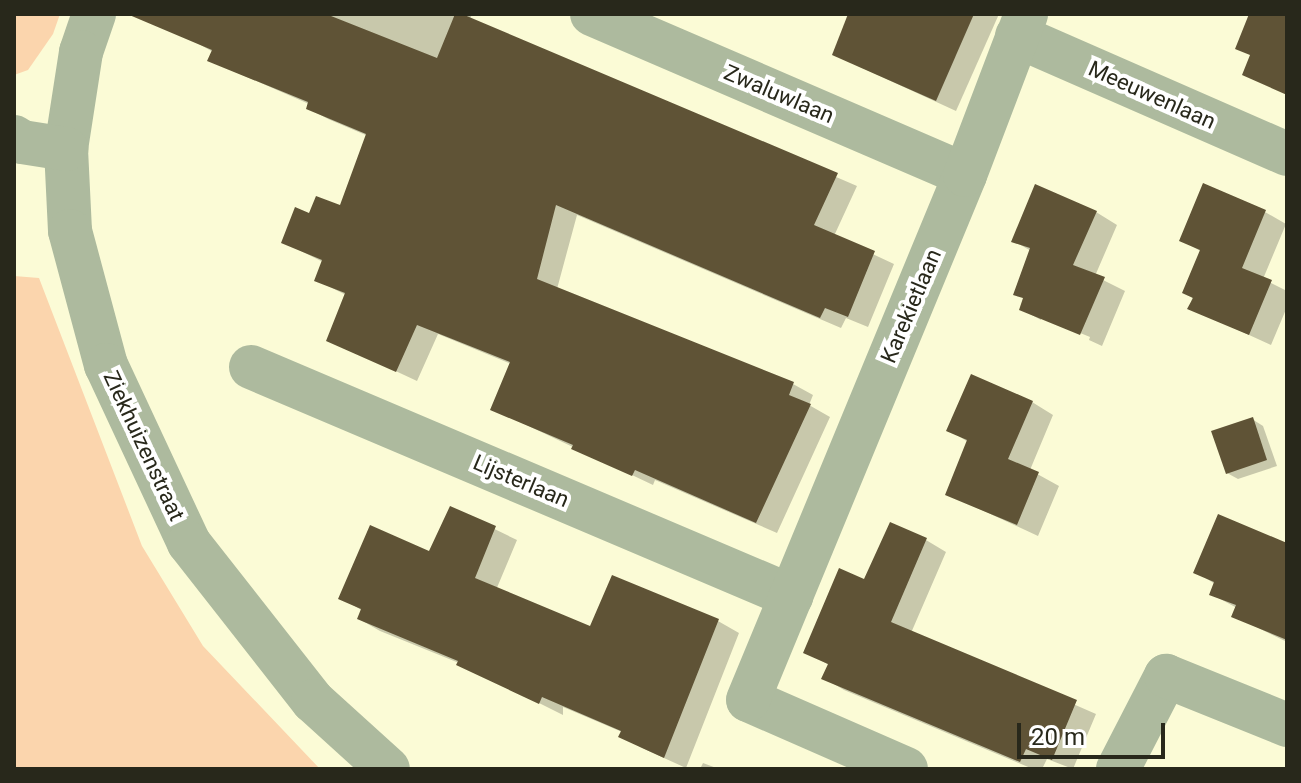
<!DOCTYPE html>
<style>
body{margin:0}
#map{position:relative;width:1301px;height:783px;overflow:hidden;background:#fbfbd6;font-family:Roboto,sans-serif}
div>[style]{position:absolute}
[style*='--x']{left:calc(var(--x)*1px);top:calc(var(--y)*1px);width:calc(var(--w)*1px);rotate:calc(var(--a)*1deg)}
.green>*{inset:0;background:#fbd5ad}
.shadow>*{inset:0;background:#0003}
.building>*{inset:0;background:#5f5336}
.minor>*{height:44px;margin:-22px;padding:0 22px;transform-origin:22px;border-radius:22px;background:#adba9e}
span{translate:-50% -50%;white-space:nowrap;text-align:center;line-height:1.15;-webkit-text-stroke:8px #fff;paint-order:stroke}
.street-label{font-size:22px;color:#28281b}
.frame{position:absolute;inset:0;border:16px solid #28281b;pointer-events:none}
.scale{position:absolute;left:1017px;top:723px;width:148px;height:36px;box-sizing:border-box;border:4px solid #28281b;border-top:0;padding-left:10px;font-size:24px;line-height:28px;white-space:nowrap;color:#28281b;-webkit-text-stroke:6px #fff;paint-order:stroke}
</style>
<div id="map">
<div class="green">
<i style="clip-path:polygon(14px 14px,60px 14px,53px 34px,28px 70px,14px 75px)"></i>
<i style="clip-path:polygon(14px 276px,39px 278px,142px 546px,203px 646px,320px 769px,14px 769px)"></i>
</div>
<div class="shadow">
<i style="clip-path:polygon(203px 14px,472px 14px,470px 19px,857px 186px,834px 236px,894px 264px,868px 327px,846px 318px,841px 328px,577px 215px,557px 289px,793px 384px,813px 395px,809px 405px,830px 417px,777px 533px,655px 480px,653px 485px,493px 409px,511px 364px,438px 334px,417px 381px,329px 340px,346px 295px,316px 280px,323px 262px,283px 242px,341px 208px,368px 136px,328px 119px,308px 108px,309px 104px,210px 61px,213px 52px,192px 40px)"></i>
<i style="clip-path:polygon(850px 14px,999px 14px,956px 111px,834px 55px)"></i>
<i style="clip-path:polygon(1096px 212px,1117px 225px,1095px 276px,1125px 291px,1102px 346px,1089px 340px,1090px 337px,1041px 317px,1041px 320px,1021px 309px,1025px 299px,1016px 294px,1031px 251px,1014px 241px)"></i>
<i style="clip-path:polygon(1265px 212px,1286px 224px,1263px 279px,1287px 291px,1287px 307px,1271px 345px,1190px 308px,1202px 252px,1181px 240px)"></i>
<i style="clip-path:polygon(1032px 402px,1053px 415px,1030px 470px,1059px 486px,1038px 536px,947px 494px,968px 442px,949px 430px)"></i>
<i style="clip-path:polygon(1252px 419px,1263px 426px,1277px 466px,1238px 479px,1227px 473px)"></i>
<i style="clip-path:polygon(451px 508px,517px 540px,496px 590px,591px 629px,718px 621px,739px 633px,686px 768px,642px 748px,621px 736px,622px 732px,563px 707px,563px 715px,459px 663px,380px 631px,359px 619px,363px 611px,341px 598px,430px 554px)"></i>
<i style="clip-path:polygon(926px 540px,946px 552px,911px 633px,1096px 714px,1073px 769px,1047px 759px,1042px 769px,1033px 769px,844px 690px,824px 678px,829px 665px,806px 652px,865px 582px)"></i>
<i style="clip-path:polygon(1287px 545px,1287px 642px,1234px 616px,1237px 608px,1211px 594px,1215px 584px,1196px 572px)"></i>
<i style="clip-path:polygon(703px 763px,719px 769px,700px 769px)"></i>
</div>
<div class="building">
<i style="clip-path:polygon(127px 14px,326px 14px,437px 58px,455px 14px,462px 14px,838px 173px,814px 225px,875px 251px,848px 317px,825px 308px,820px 318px,556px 205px,537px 279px,794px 382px,789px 395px,811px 404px,756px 523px,635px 470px,632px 476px,571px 449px,573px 445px,490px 410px,510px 362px,417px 325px,396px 372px,326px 341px,345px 293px,314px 281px,322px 260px,281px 243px,295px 207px,309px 213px,316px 196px,340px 205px,366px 134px,306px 109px,308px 102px,207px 61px,212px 50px)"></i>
<i style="clip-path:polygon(848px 14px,974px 14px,936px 101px,832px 55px)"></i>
<i style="clip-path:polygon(1249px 14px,1287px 14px,1287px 95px,1242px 75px,1250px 55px,1235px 49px)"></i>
<i style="clip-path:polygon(1203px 183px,1266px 210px,1242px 268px,1272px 280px,1249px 335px,1187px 309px,1193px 298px,1182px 293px,1200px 250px,1179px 241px)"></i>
<i style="clip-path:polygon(1035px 184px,1097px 211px,1073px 265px,1105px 277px,1080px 335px,1019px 310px,1023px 298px,1013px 295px,1030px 248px,1011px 242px)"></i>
<i style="clip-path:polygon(971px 374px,1033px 401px,1008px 459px,1039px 472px,1017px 525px,945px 495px,967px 440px,946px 431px)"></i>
<i style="clip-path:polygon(1253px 417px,1267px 460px,1226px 474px,1211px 431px)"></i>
<i style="clip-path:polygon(450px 506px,496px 526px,475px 578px,590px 626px,612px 575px,719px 619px,664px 758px,618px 737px,621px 731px,542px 697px,539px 704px,456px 665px,458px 661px,357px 619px,361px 609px,338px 599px,370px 525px,429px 551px)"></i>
<i style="clip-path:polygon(1218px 514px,1287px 543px,1287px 640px,1231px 617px,1236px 605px,1209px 595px,1214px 582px,1193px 573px)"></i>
<i style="clip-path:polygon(890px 522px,927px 538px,891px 622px,1077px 700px,1052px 760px,1026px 749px,1020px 762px,821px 679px,828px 664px,803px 653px,839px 568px,864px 579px)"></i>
</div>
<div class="minor">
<i style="--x:94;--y:14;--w:40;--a:108.9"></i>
<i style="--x:81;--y:52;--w:98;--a:98.8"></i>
<i style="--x:66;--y:149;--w:82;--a:87.2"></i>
<i style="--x:70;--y:231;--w:139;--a:75"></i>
<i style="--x:106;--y:365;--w:196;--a:65"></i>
<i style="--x:189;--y:543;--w:201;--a:51.9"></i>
<i style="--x:313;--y:701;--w:101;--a:42.2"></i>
<i style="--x:592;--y:14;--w:406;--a:23.3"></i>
<i style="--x:1017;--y:36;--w:295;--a:23.6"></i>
<i style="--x:14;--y:137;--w:9;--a:32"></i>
<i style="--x:22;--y:142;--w:45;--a:9"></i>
<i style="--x:251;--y:367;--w:587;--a:22.98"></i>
<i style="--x:906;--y:769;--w:172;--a:-156.4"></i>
<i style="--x:748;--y:700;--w:568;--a:-67.54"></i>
<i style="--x:965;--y:175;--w:172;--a:-69.2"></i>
<i style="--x:1118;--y:769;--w:105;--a:-62.7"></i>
<i style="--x:1166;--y:676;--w:131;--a:22"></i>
</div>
<div class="street-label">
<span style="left:779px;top:94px;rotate:23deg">Zwaluwlaan</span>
<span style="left:1152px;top:95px;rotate:24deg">Meeuwenlaan</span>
<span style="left:911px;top:306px;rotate:-67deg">Karekietlaan</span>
<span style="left:144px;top:446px;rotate:65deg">Ziekhuizenstraat</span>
<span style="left:521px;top:481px;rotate:23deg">Lijsterlaan</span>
</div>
<div class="frame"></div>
<div class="scale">20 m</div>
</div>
